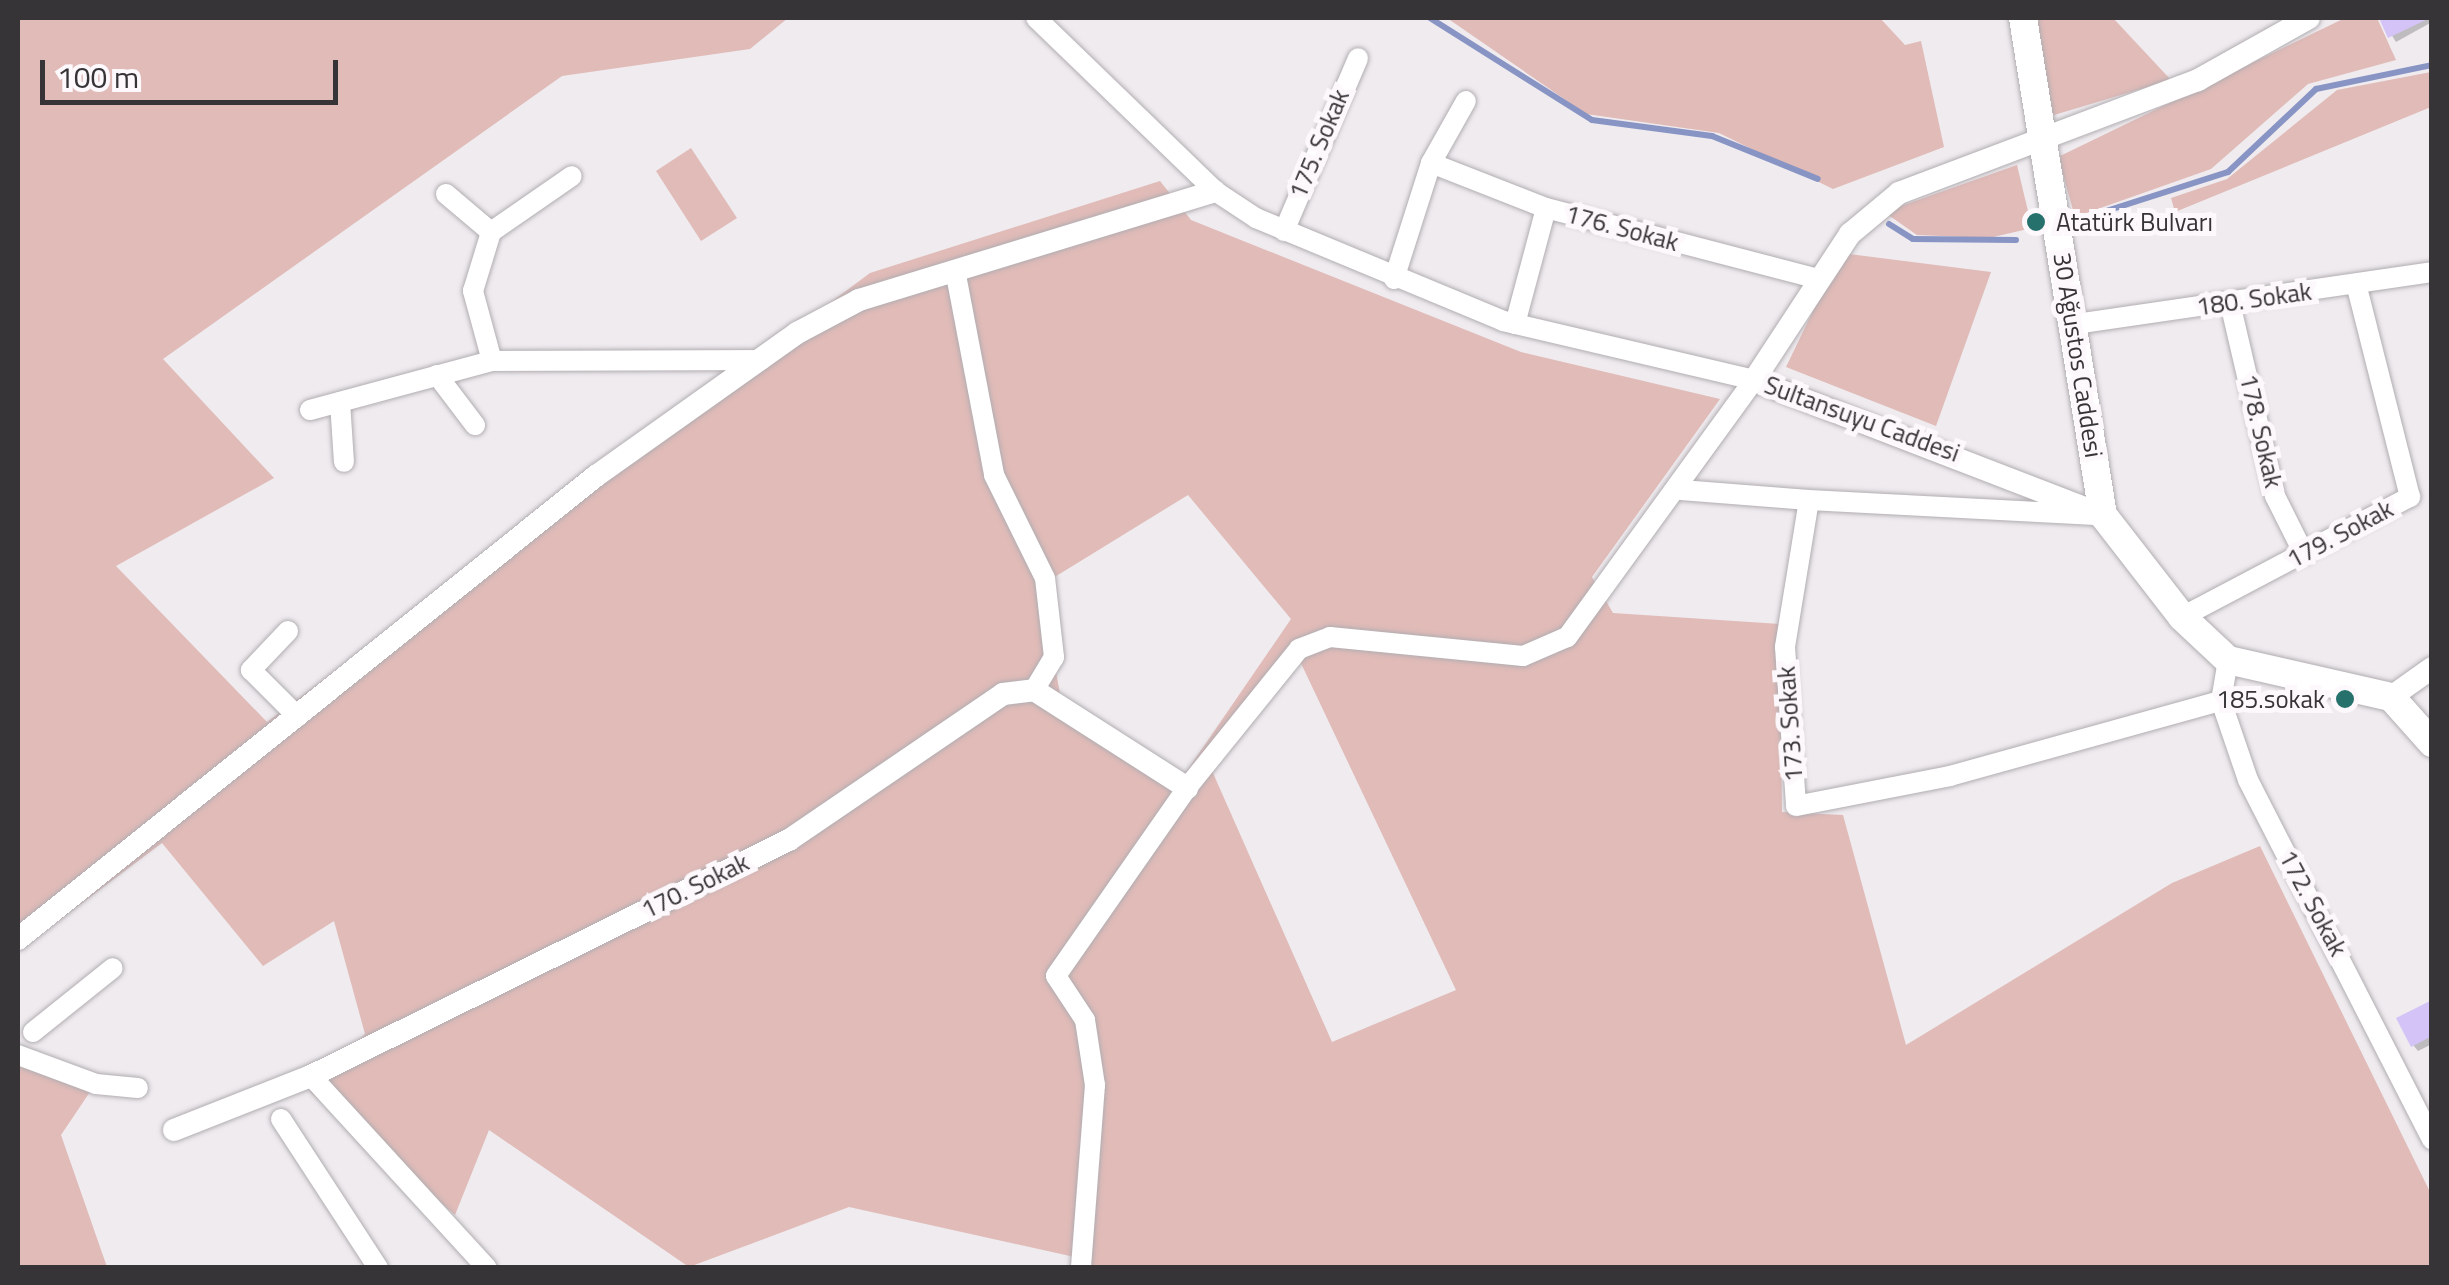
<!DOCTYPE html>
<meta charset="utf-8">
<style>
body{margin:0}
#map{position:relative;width:2449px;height:1285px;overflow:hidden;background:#efebef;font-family:"Titillium Web",sans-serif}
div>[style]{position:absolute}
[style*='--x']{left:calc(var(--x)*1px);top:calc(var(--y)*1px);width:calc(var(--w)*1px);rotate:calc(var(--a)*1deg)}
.green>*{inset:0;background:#e0bbb8}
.shadow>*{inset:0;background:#0003}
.stream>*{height:6px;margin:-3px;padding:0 3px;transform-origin:3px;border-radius:3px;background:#8894c3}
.building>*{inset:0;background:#d4c3f6}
.roads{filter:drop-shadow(0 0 2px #b1adb1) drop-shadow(0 0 2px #b1adb1)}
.minor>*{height:20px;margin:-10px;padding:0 10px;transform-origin:10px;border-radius:10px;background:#fff}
.tertiary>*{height:22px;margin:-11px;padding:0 11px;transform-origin:11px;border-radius:11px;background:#fff}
.secondary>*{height:28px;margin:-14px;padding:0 14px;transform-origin:14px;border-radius:14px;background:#fff}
.dots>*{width:28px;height:28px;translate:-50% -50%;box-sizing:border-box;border:5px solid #fdf8fc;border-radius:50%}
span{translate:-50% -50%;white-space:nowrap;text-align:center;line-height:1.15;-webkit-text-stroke:10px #fdf8fc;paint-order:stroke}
.street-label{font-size:25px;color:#363436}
.poi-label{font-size:25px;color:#363436}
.left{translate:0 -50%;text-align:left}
.right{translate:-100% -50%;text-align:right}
.frame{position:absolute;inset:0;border:20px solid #363436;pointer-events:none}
.scale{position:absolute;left:40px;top:60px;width:298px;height:45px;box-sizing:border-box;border:5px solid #363436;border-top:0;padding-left:12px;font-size:30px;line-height:35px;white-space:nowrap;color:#363436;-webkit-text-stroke:8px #fdf8fc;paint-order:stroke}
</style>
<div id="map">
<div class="green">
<i style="clip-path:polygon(evenodd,18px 18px,788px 18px,750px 49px,562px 76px,163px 359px,274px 478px,116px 566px,267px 722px,870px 273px,1160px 181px,1191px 220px,1521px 352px,1720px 399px,1592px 577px,1613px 613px,1780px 624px,1782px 812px,1843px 815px,1906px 1045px,2172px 883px,2260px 846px,2431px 1194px,2431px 1267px,1079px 1268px,1079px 1258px,849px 1207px,689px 1267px,489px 1130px,455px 1215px,310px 1092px,365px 1034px,334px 921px,263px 966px,162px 843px,18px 951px,18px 18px,1188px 495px,1291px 619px,1182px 778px,1061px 699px,1040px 586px,1188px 495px,18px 18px,1298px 657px,1456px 990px,1332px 1042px,1209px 764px,1298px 657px)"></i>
<i style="clip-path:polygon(1447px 18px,1880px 18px,1905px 45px,1921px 41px,1944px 147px,1833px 189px,1719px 133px,1586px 114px)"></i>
<i style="clip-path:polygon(2032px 18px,2113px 18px,2171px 80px,2044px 118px)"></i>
<i style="clip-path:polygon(2345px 18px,2377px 18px,2396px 60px,2308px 84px,2211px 169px,2075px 217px,2058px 157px)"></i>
<i style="clip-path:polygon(2431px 72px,2431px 107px,2175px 212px,2171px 198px,2227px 179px,2337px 90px)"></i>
<i style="clip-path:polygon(691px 148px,737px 218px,701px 241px,656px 171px)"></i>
<i style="clip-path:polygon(2017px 165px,2032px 228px,1989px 238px,1917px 235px,1884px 212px)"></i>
<i style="clip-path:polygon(1841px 253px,1991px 272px,1936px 426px,1786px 367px)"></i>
<i style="clip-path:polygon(18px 1047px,100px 1077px,61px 1135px,107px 1267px,18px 1267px)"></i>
</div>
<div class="shadow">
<i style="clip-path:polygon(2381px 18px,2432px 18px,2432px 22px,2396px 42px)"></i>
<i style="clip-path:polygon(2432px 1003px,2432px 1044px,2418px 1051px,2413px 1045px)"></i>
</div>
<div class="stream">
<i style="--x:1430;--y:18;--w:191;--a:32.2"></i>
<i style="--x:1592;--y:120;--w:121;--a:7.6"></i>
<i style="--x:1712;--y:136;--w:114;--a:22.1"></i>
<i style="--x:2075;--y:221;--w:161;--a:-17.8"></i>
<i style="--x:2228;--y:172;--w:121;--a:-43.3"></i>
<i style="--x:2316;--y:89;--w:118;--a:-11.7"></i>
<i style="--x:1889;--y:224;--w:28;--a:32"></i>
<i style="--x:1913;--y:239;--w:103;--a:0.6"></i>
</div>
<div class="building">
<i style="clip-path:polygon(2379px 18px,2430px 18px,2388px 38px)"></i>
<i style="clip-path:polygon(2432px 1000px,2432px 1036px,2411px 1047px,2396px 1018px)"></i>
</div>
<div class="roads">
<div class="minor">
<i style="--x:1036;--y:18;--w:249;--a:44"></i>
<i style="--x:1215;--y:191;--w:49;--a:33.4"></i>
<i style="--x:1256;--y:218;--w:268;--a:22.6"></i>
<i style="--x:1503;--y:321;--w:258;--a:13.2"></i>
<i style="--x:1754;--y:380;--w:318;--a:126"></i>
<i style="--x:1567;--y:637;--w:48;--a:156.6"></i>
<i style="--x:1523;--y:656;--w:194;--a:-174.4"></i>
<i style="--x:1330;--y:637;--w:33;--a:159"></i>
<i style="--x:1299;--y:649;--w:179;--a:128.9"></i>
<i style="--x:1187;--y:788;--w:229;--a:124.9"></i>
<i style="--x:1056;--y:976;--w:53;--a:56.6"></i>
<i style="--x:1085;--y:1020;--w:66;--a:81.3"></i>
<i style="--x:1095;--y:1085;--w:184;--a:94.4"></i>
<i style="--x:1431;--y:163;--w:123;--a:21.4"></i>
<i style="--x:1546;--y:208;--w:281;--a:14.6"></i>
<i style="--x:446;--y:194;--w:59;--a:40.2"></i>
<i style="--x:1284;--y:231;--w:188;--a:-66.8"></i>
<i style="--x:956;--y:275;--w:204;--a:79.2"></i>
<i style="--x:994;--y:475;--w:115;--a:63.7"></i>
<i style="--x:1045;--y:578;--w:80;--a:83.5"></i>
<i style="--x:1054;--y:657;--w:39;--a:121"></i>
<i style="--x:1394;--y:279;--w:122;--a:-72.3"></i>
<i style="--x:1431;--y:163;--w:71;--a:-60.6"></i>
<i style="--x:2230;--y:303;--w:198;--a:76.9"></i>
<i style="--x:2275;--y:496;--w:65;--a:63.4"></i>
<i style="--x:1515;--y:324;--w:120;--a:-75"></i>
<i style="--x:2076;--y:324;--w:360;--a:-8.3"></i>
<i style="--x:492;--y:361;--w:73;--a:-105.2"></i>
<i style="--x:473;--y:291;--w:62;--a:-73"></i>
<i style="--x:491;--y:232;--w:98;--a:-34.7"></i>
<i style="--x:437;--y:375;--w:63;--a:52.8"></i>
<i style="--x:340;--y:402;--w:60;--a:86.2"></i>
<i style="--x:310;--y:410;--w:188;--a:-15.1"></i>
<i style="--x:492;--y:361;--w:269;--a:-0.2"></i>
<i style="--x:1681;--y:490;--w:128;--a:4.5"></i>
<i style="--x:2095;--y:515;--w:286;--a:-177"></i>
<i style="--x:1809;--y:500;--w:149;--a:99.3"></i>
<i style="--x:1785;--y:647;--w:159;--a:86"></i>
<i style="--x:1796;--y:806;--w:157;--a:-11"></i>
<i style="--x:1950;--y:776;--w:281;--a:-15.5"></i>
<i style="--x:2182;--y:617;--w:258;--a:-27.8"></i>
<i style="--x:2410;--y:497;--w:220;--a:-104.2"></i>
<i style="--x:288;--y:631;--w:54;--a:133.5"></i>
<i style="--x:251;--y:670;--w:66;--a:45"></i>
<i style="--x:2228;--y:660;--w:42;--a:99.7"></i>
<i style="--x:2221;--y:701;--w:83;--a:71.1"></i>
<i style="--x:2248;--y:780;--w:404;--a:62.9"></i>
<i style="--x:33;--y:1032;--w:102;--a:-38.7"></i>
<i style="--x:18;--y:1055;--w:83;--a:20.4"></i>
<i style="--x:96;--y:1084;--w:42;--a:5.4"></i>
<i style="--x:311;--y:1076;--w:260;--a:47.5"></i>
<i style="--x:281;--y:1119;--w:178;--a:56.9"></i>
</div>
<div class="tertiary">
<i style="--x:2103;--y:515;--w:374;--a:-158.9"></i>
<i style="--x:1754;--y:380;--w:175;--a:-56.7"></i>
<i style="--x:1850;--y:234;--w:64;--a:-39.9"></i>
<i style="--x:1899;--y:193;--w:320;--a:-20.7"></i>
<i style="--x:2198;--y:80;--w:127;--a:-29.2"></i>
<i style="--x:2391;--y:697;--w:50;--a:-35.3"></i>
<i style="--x:18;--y:939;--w:741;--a:-38.7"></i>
<i style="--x:596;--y:476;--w:247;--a:-35.4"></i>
<i style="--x:797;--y:333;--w:70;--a:-28"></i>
<i style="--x:859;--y:300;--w:372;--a:-17"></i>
<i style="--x:174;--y:1130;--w:147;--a:-21.5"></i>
<i style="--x:311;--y:1076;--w:533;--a:-26.28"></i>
<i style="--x:789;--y:840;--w:259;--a:-34.3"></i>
<i style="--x:1003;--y:694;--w:31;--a:-7"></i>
<i style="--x:1034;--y:690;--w:182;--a:32.6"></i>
</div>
<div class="secondary">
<i style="--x:2023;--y:18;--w:503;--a:80.86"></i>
<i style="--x:2103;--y:515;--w:129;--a:52.2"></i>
<i style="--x:2182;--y:617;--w:63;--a:43.1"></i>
<i style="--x:2228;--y:660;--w:167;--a:12.8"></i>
<i style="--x:2391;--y:697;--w:62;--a:48.3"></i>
</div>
</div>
<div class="dots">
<i style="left:2036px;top:222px;background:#27716c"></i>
<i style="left:2345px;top:699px;background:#27716c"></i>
</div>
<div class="street-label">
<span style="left:1319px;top:144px;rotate:-67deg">175. Sokak</span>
<span style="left:1622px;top:228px;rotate:15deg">176. Sokak</span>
<span style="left:2254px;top:299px;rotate:-8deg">180. Sokak</span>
<span style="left:2078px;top:355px;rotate:81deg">30 Ağustos Caddesi</span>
<span style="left:1862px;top:419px;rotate:20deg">Sultansuyu Caddesi</span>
<span style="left:2261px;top:431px;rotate:77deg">178. Sokak</span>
<span style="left:2340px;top:534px;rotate:-28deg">179. Sokak</span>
<span style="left:1790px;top:724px;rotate:-94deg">173. Sokak</span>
<span style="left:695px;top:886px;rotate:-26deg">170. Sokak</span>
<span style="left:2313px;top:903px;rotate:62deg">172. Sokak</span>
</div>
<div class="poi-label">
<span class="left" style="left:2056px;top:222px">Atatürk Bulvarı</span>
<span class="right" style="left:2325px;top:699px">185.sokak</span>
</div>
<div class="frame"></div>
<div class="scale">100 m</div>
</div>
